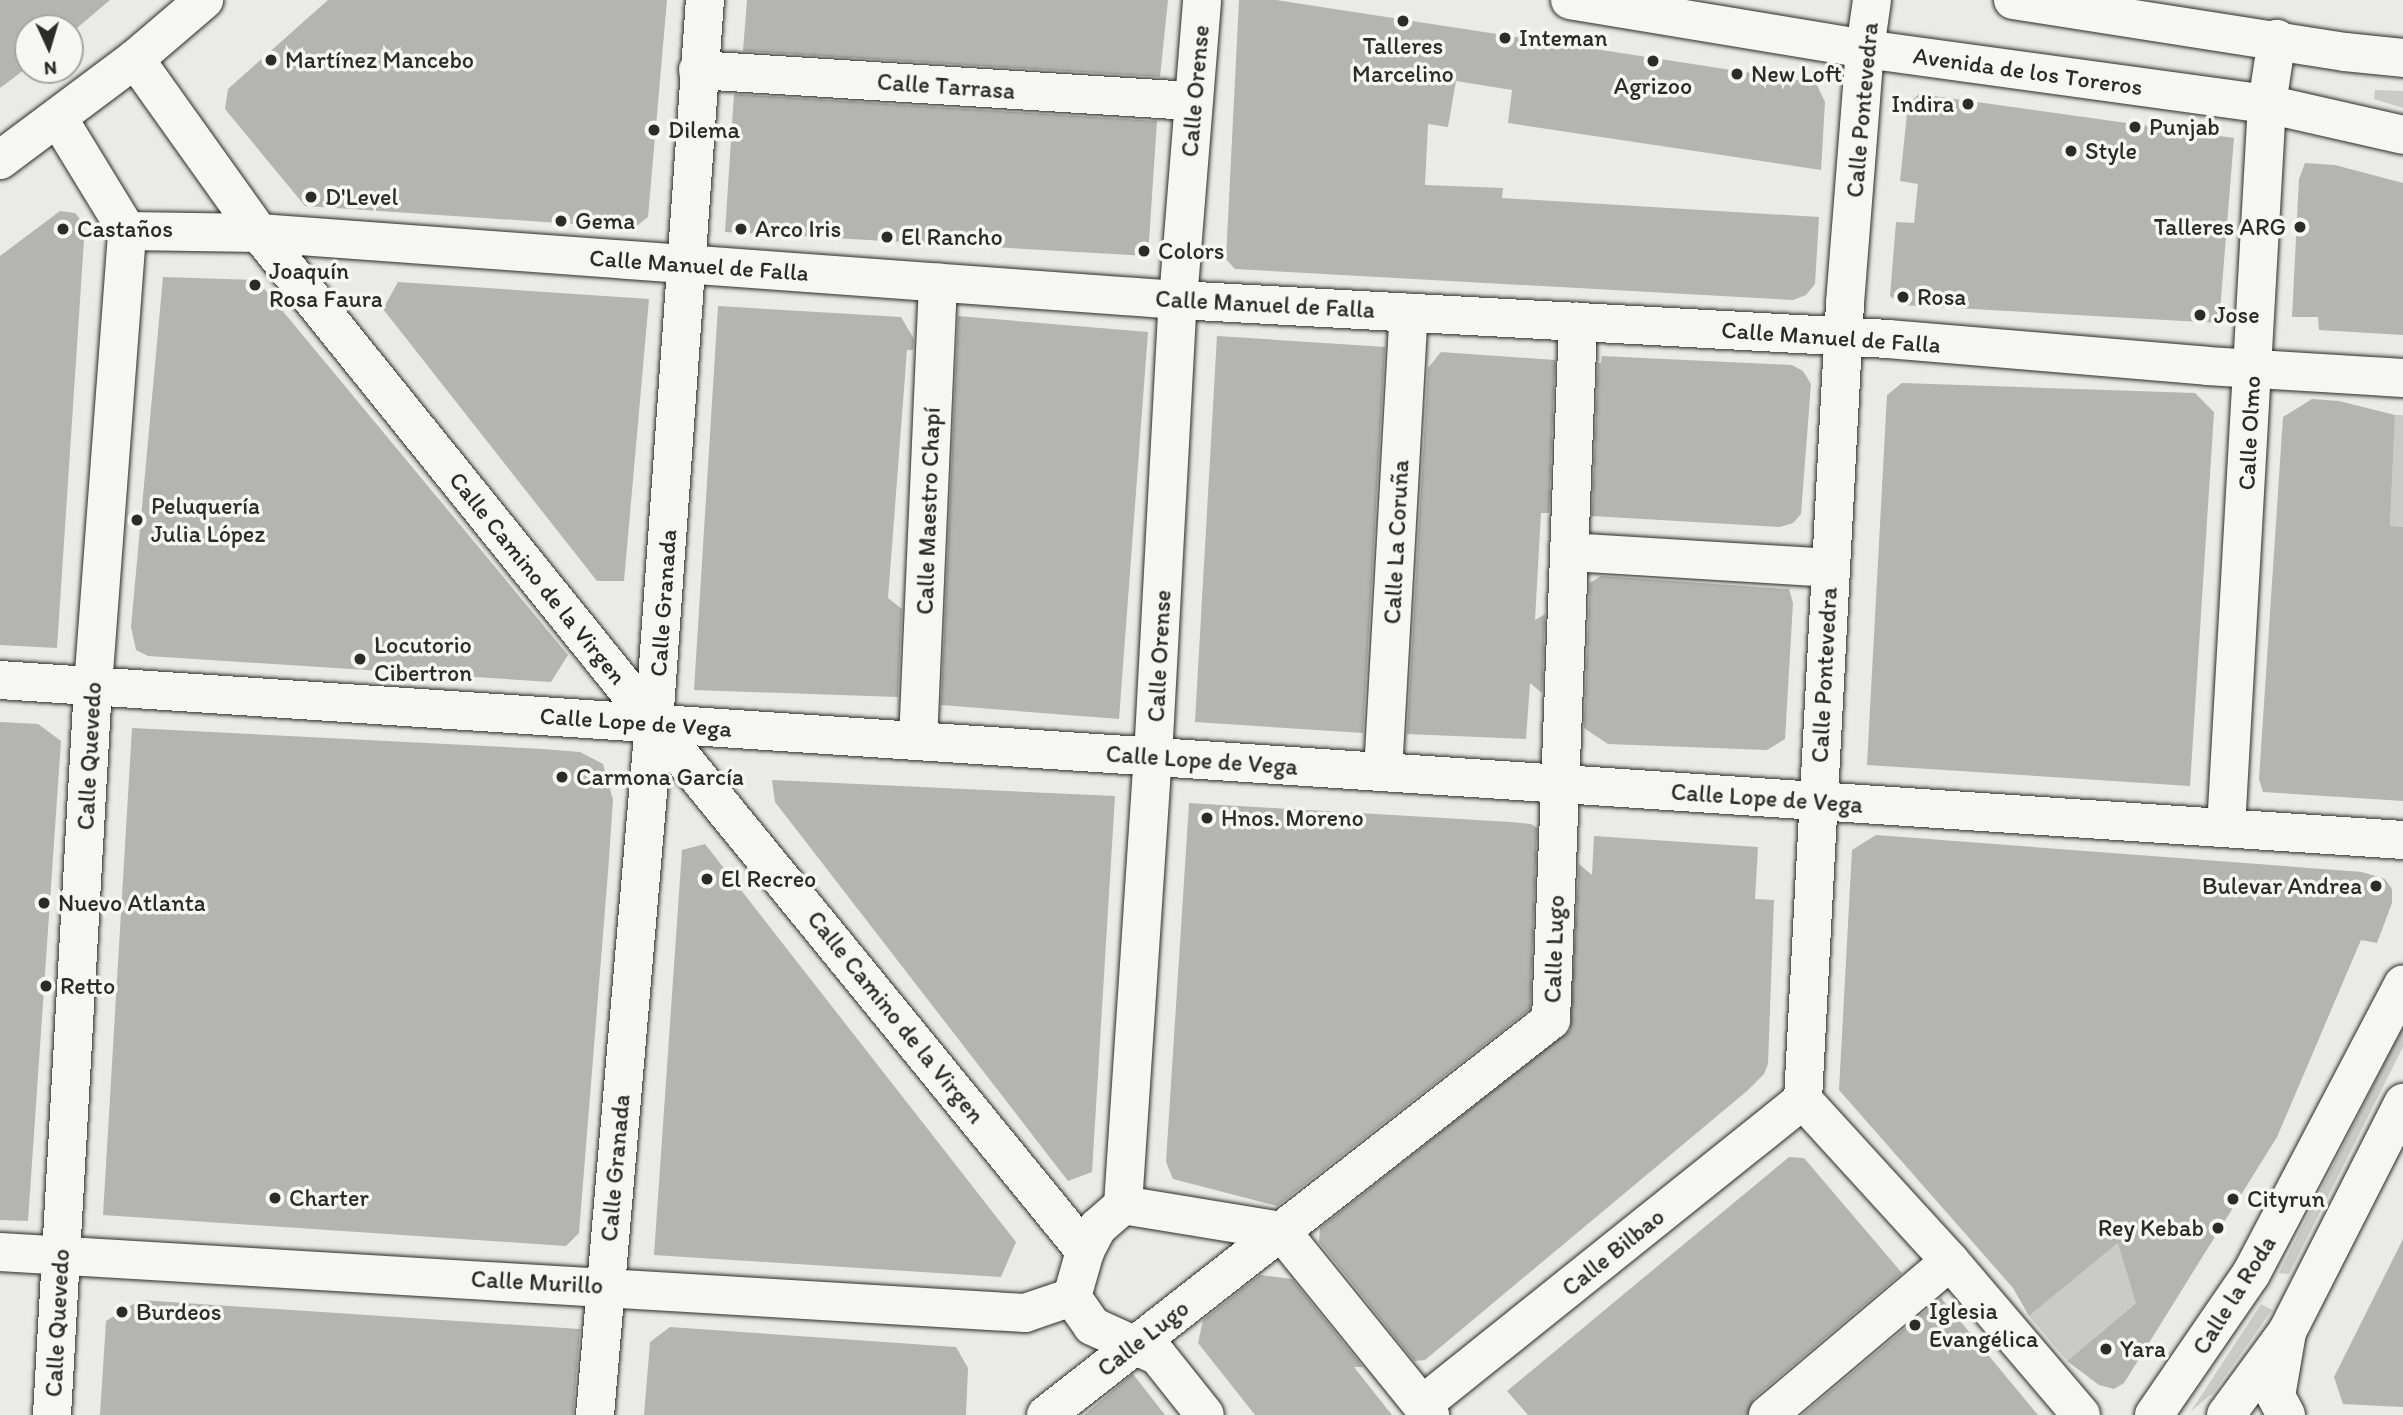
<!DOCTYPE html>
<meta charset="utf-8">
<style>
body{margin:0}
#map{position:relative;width:2403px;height:1415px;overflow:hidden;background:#eaeae6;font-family:Itim,sans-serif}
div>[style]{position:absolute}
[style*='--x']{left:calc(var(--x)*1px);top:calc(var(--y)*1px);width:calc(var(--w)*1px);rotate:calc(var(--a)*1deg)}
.green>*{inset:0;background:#cacac7}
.building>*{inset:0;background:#b4b4b1}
.roads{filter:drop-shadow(0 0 2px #2b2b2b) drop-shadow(0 0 2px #2b2b2b)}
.minor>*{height:38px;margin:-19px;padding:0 19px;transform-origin:19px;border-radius:19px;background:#f6f6f2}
.major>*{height:38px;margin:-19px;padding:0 19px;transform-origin:19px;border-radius:19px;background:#f6f6f2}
.dots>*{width:19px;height:19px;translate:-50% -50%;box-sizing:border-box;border:4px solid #f6f6f2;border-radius:50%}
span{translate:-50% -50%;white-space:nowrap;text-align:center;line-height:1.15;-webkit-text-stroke:7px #f6f6f2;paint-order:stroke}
.poi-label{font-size:24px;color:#2b2b2b}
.left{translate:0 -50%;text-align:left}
.right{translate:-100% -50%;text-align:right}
.street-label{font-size:24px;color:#2b2b2b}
.north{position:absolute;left:14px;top:14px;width:70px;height:70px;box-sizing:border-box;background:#f6f6f2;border:2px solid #a5a5a2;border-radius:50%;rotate:176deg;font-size:19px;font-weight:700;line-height:28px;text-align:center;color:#2b2b2b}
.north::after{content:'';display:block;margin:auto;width:24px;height:32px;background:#2b2b2b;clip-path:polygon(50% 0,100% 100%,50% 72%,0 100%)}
</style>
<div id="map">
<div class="green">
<i style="clip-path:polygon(2375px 90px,2403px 91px,2403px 108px,2374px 99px)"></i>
<i style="clip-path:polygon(2395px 415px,2403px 415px,2403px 527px,2390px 526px)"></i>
<i style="clip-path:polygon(2403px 1027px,2403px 1047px,2289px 1274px,2279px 1273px)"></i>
<i style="clip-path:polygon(2118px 1243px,2138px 1301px,2067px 1361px,2029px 1316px)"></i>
<i style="clip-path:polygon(2261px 1304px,2272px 1310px,2213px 1393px,2191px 1411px)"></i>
</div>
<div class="building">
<i style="clip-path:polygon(0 0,110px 0,70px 34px,70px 28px,28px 28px,28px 67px,0 88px)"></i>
<i style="clip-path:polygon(328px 0,667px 0,648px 217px,634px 228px,305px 206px,225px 109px,228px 89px)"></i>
<i style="clip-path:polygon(747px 0,1168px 0,1160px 77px,743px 51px)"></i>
<i style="clip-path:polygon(1239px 0,1276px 0,1816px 83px,1825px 102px,1821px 170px,1508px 123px,1512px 90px,1456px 81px,1448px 127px,1428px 124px,1425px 185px,1503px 188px,1502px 198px,1819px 217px,1815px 284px,1806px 295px,1793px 300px,1235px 269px,1226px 259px)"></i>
<i style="clip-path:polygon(734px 94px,1157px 121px,1148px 256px,725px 232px)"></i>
<i style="clip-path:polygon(1919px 94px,2234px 138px,2219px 323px,1902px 305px,1890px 296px,1896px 222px,1914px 223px,1918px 184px,1900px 181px,1908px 104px)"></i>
<i style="clip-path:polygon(2305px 163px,2335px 165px,2403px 183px,2403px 335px,2319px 330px,2318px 317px,2292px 317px,2299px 179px)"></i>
<i style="clip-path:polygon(60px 211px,75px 213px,85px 225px,57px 648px,0 645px,0 256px)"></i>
<i style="clip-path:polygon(163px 277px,257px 280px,568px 655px,551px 682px,148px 656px,136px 650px,131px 627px)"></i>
<i style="clip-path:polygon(398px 282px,649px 299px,624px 581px,597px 581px,383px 309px)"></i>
<i style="clip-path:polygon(718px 306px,901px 317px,914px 339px,913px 350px,907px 350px,888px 598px,902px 609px,898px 697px,694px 690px)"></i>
<i style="clip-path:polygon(958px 316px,1148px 332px,1119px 719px,941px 705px)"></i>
<i style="clip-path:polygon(1217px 336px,1385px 347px,1363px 733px,1195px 722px)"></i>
<i style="clip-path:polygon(1441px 352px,1555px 360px,1549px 513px,1541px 513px,1535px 620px,1545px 614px,1542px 693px,1530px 683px,1526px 739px,1407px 734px,1428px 368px)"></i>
<i style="clip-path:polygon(1602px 356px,1792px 365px,1803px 371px,1811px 384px,1801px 514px,1793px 523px,1780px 527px,1592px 516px,1598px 363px,1601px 363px)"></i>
<i style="clip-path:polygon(1902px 383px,2195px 393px,2214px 412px,2190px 786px,1867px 765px,1887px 395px)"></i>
<i style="clip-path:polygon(2312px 399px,2339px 401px,2395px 415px,2390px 526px,2403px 527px,2403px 801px,2263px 792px,2259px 779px,2283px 417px)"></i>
<i style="clip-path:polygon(1601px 576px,1789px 589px,1793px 603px,1785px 739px,1767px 750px,1608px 744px,1584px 728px,1590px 583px)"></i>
<i style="clip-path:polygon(0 722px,38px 724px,61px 741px,28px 1221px,0 1220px)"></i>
<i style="clip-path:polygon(132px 728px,543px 749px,580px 752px,603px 764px,613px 800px,608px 872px,579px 1233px,566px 1246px,103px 1215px)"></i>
<i style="clip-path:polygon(772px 780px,1115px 796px,1092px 1172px,1068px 1181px,775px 802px)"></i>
<i style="clip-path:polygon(1189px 803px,1511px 822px,1531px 824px,1537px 828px,1530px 1009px,1277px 1206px,1173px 1179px,1166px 1162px)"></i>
<i style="clip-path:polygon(1876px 835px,2362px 872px,2385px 879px,2392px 889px,2392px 903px,2377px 943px,2361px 940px,2277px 1137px,2124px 1383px,2114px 1389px,2099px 1385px,2067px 1361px,2136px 1303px,2118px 1243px,2029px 1316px,2013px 1288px,1839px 1090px,1852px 850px)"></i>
<i style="clip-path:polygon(1594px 836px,1758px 847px,1755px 899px,1774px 900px,1768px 1064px,1764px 1074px,1747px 1091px,1425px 1360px,1414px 1361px,1319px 1242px,1320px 1228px,1570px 1030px,1579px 864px,1592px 875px)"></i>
<i style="clip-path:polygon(705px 844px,1016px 1242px,1001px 1277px,654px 1255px,682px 850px)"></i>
<i style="clip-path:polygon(1789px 1157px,1804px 1158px,1902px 1273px,1754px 1398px,1747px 1415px,1528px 1415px,1507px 1391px)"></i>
<i style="clip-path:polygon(2403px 1239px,2403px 1407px,2343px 1404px,2334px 1377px)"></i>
<i style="clip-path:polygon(1260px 1275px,1292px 1279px,1363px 1367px,1354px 1367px,1392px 1415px,1255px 1415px,1198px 1343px,1203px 1320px)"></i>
<i style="clip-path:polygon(1941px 1298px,2038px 1415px,1802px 1415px)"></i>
<i style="clip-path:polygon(140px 1300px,580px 1329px,573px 1415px,100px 1415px,106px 1321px)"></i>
<i style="clip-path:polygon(670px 1327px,956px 1347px,968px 1368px,966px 1415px,644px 1415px,650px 1342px)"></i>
<i style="clip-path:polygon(1133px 1374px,1165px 1415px,1084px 1415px,1117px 1387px)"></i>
</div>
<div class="roads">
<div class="minor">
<i style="--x:1570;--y:0;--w:299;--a:9.4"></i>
<i style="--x:1865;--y:49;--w:406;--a:7.8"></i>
<i style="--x:2267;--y:104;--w:139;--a:12.8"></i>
<i style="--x:1872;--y:0;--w:49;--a:98.1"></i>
<i style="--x:1865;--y:49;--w:255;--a:94.5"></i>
<i style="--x:1845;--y:303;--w:798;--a:93.02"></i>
<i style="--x:1803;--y:1100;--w:218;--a:47.6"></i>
<i style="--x:1950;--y:1261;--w:202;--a:49.6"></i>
<i style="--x:2013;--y:0;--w:336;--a:8.9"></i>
<i style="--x:2345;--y:52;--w:58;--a:5.9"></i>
<i style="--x:135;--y:59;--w:214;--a:54.5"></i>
<i style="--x:259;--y:233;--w:629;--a:51.13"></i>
<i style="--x:654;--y:723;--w:682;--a:50.78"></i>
<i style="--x:698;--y:70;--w:496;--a:3.6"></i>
<i style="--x:0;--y:160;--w:169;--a:-36.8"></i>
<i style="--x:135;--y:59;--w:91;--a:-40.5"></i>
<i style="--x:127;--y:231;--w:132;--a:0.9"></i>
<i style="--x:259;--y:233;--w:921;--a:4.17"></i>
<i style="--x:1178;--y:300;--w:711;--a:3.14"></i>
<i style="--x:1888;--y:339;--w:320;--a:4.8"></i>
<i style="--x:2207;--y:366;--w:196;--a:3.5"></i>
<i style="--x:1570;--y:552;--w:260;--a:3.5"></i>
<i style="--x:0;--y:680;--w:2408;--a:3.81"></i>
<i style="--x:918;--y:741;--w:459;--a:-87.5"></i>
<i style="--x:1383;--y:772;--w:460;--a:-86.8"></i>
<i style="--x:2226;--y:828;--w:725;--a:-86.76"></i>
<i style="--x:2267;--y:104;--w:66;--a:-81.3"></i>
<i style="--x:1123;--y:1205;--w:160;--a:9.3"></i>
<i style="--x:1281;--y:1231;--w:237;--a:51"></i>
<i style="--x:0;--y:1252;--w:1027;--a:3.41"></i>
<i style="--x:1025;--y:1313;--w:50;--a:-18.8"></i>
<i style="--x:1072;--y:1297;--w:48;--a:-74.2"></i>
<i style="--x:1085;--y:1251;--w:27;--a:-62"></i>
<i style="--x:1098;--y:1227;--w:33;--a:-41"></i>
<i style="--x:1123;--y:1205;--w:449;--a:-86.2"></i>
<i style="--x:1153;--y:757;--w:458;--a:-86.9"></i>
<i style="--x:1178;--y:300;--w:301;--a:-85.4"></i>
<i style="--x:1072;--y:1297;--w:35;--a:55"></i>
<i style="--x:1092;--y:1326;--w:72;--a:24.4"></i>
<i style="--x:1158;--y:1356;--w:75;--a:51.5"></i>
<i style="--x:1422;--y:1405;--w:488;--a:-38.7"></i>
<i style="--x:52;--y:1415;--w:730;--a:-86.78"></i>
<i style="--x:93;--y:686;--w:456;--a:-85.7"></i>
<i style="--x:127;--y:231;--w:132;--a:-121.4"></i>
<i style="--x:595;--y:1415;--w:695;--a:-85.13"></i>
<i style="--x:654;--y:723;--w:725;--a:-85.97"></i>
<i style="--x:1046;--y:1415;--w:641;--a:-38.03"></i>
<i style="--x:1551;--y:1020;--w:699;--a:-87.78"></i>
<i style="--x:1768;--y:1415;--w:238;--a:-40.2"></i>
<i style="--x:2286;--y:1415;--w:21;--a:-118"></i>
<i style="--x:2276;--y:1396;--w:65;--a:-80.2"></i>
</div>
<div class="major">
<i style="--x:2154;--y:1415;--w:171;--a:-55.5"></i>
<i style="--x:2251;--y:1274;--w:327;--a:-62.3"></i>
<i style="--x:2226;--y:1415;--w:103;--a:-53.7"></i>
<i style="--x:2287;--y:1332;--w:257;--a:-63.1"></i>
</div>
</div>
<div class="dots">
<i style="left:1403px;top:21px;background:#2b2b2b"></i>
<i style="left:1505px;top:38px;background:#2b2b2b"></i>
<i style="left:271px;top:60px;background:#2b2b2b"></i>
<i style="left:1653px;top:61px;background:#2b2b2b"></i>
<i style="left:1737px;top:74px;background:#2b2b2b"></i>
<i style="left:1968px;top:104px;background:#2b2b2b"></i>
<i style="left:2135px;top:127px;background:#2b2b2b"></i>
<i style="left:654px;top:130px;background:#2b2b2b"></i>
<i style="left:2071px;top:151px;background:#2b2b2b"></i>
<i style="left:311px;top:197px;background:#2b2b2b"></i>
<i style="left:561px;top:221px;background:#2b2b2b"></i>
<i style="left:2300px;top:227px;background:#2b2b2b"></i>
<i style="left:63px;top:229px;background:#2b2b2b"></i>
<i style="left:741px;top:229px;background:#2b2b2b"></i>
<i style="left:887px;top:237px;background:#2b2b2b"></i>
<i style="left:1144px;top:251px;background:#2b2b2b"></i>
<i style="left:255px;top:285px;background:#2b2b2b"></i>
<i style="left:1903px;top:297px;background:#2b2b2b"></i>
<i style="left:2200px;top:315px;background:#2b2b2b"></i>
<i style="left:137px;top:520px;background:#2b2b2b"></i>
<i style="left:360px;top:659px;background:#2b2b2b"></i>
<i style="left:562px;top:777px;background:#2b2b2b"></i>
<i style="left:1207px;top:818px;background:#2b2b2b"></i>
<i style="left:707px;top:879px;background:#2b2b2b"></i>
<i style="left:2376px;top:886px;background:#2b2b2b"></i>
<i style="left:44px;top:903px;background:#2b2b2b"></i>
<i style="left:46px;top:986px;background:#2b2b2b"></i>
<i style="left:275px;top:1198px;background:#2b2b2b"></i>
<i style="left:2233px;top:1199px;background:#2b2b2b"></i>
<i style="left:2218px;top:1228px;background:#2b2b2b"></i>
<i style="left:122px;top:1312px;background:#2b2b2b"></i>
<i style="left:1915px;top:1325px;background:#2b2b2b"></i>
<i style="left:2106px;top:1349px;background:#2b2b2b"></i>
</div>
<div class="poi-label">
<span class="left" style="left:1519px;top:38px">Inteman</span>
<span style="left:1403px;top:60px">Talleres<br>Marcelino</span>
<span class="left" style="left:285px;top:60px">Martínez Mancebo</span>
<span class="left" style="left:1751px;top:74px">New Loft</span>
<span style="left:1653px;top:86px">Agrizoo</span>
<span class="right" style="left:1954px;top:104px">Indira</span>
<span class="left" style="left:2149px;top:127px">Punjab</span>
<span class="left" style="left:668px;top:130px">Dilema</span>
<span class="left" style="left:2085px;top:151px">Style</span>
<span class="left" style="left:325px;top:197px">D'Level</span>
<span class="left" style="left:575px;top:221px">Gema</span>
<span class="right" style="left:2286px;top:227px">Talleres ARG</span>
<span class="left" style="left:77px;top:229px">Castaños</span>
<span class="left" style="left:755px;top:229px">Arco Iris</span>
<span class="left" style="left:901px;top:237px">El Rancho</span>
<span class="left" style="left:1158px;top:251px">Colors</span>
<span class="left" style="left:269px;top:285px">Joaquín<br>Rosa Faura</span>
<span class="left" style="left:1917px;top:297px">Rosa</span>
<span class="left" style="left:2214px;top:315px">Jose</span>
<span class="left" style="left:151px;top:520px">Peluquería<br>Julia López</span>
<span class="left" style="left:374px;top:659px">Locutorio<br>Cibertron</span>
<span class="left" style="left:576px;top:777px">Carmona García</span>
<span class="left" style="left:1221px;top:818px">Hnos. Moreno</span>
<span class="left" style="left:721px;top:879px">El Recreo</span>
<span class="right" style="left:2362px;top:886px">Bulevar Andrea</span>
<span class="left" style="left:58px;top:903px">Nuevo Atlanta</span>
<span class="left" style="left:60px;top:986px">Retto</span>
<span class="left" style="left:289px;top:1198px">Charter</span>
<span class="left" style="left:2247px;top:1199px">Cityrun</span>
<span class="right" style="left:2204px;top:1228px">Rey Kebab</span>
<span class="left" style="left:1929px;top:1325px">Iglesia<br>Evangélica</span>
<span class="left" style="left:136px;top:1312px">Burdeos</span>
<span class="left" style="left:2120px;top:1349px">Yara</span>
</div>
<div class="street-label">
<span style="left:2028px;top:71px;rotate:8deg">Avenida de los Toreros</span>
<span style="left:946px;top:86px;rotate:4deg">Calle Tarrasa</span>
<span style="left:1195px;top:91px;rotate:-85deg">Calle Orense</span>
<span style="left:1862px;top:110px;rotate:-85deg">Calle Pontevedra</span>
<span style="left:699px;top:265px;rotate:4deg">Calle Manuel de Falla</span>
<span style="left:1265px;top:304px;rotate:3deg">Calle Manuel de Falla</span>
<span style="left:1831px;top:337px;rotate:4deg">Calle Manuel de Falla</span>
<span style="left:2249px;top:433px;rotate:-87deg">Calle Olmo</span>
<span style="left:928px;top:511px;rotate:-88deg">Calle Maestro Chapí</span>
<span style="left:1396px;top:542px;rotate:-87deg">Calle La Coruña</span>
<span style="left:538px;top:578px;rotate:51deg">Calle Camino de la Virgen</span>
<span style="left:663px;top:603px;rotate:-86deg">Calle Granada</span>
<span style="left:1159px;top:656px;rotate:-87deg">Calle Orense</span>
<span style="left:1824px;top:675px;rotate:-87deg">Calle Pontevedra</span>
<span style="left:636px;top:722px;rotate:4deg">Calle Lope de Vega</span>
<span style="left:89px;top:756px;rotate:-87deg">Calle Quevedo</span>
<span style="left:1202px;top:760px;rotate:4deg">Calle Lope de Vega</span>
<span style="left:1767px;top:798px;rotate:4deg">Calle Lope de Vega</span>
<span style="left:1554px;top:949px;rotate:-88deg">Calle Lugo</span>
<span style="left:896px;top:1017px;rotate:51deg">Calle Camino de la Virgen</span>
<span style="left:615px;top:1168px;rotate:-85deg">Calle Granada</span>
<span style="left:1613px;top:1252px;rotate:-39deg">Calle Bilbao</span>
<span style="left:537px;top:1282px;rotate:3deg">Calle Murillo</span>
<span style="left:2234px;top:1295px;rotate:-58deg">Calle la Roda</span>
<span style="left:57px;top:1323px;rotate:-87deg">Calle Quevedo</span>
<span style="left:1143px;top:1338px;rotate:-38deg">Calle Lugo</span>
</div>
<div class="north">N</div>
</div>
